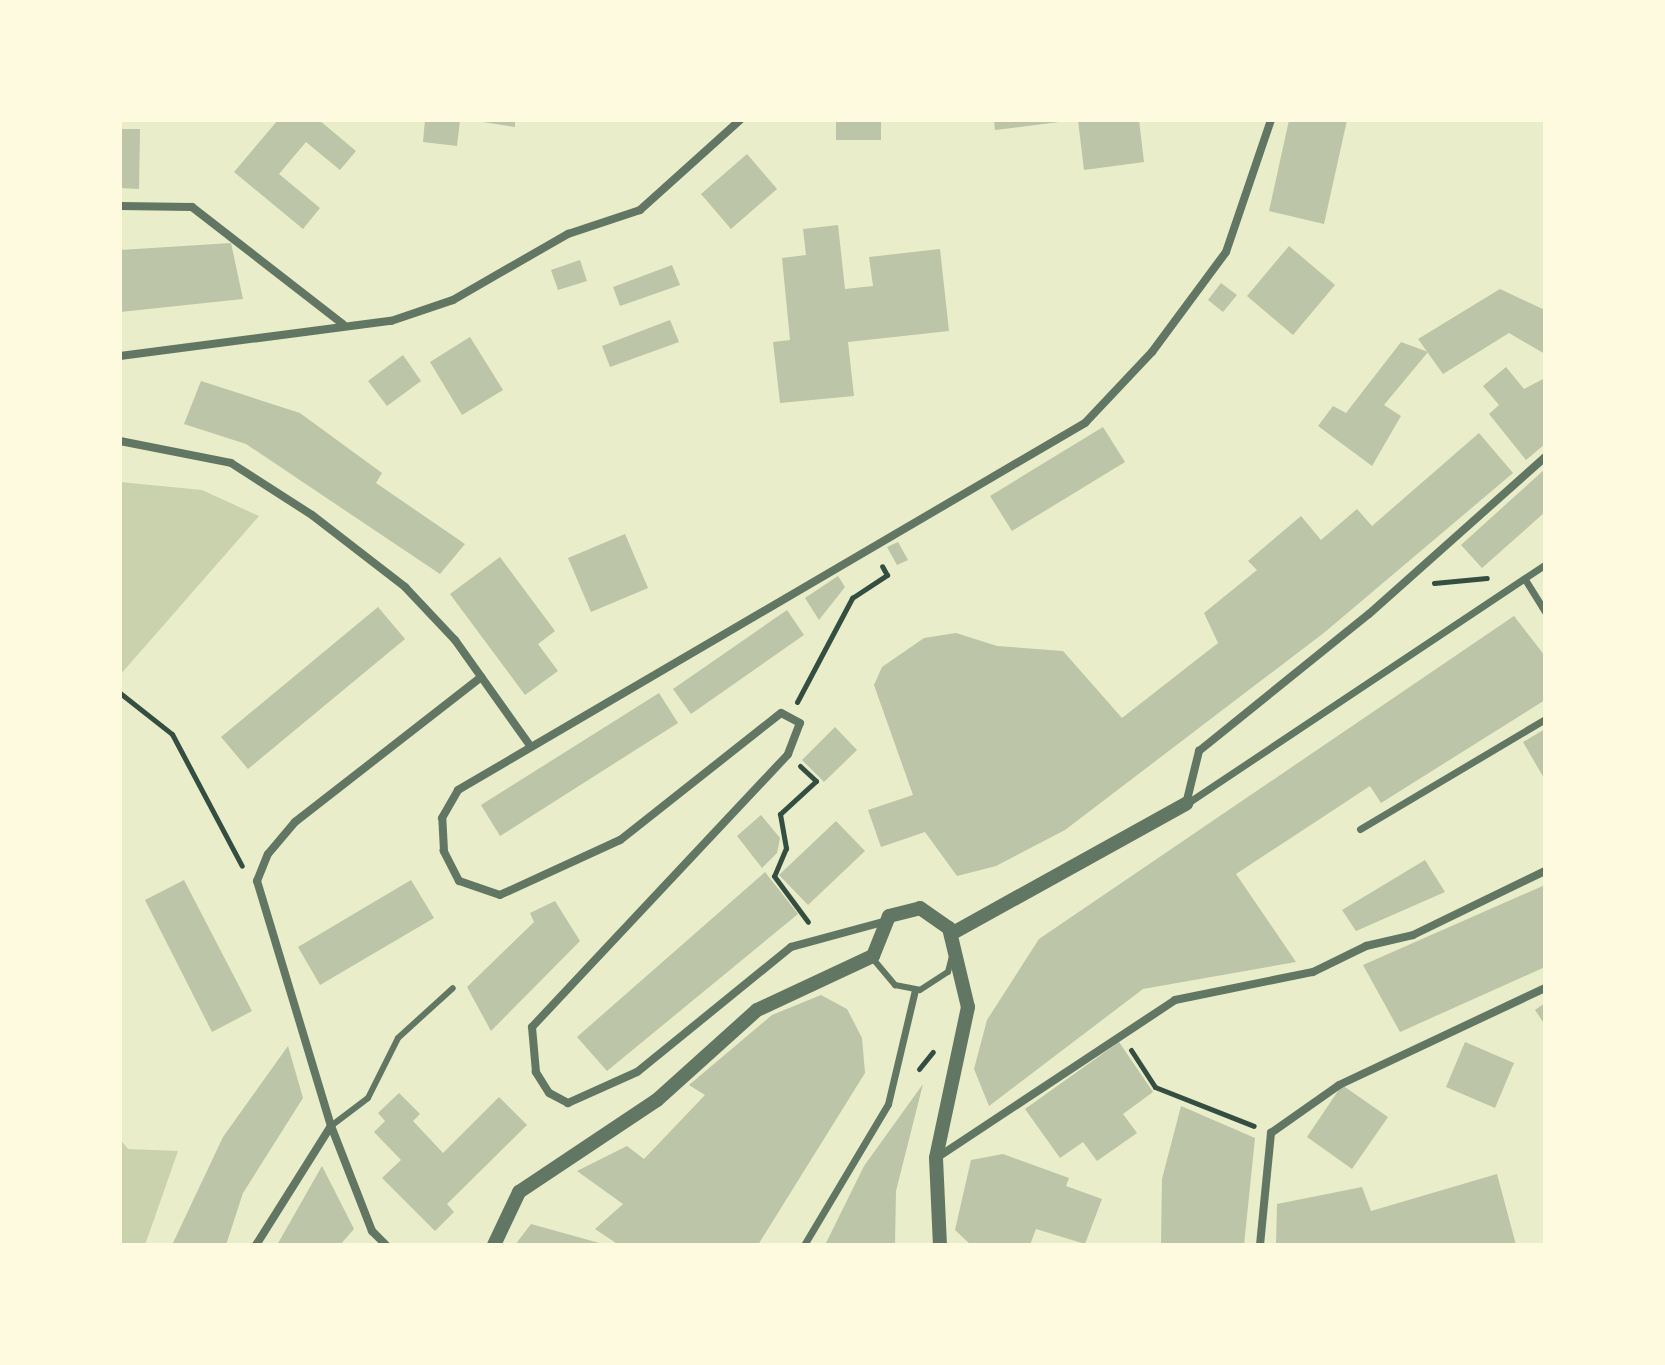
<!DOCTYPE html>
<style>
body{margin:0}
#map{position:relative;width:1665px;height:1365px;overflow:hidden;background:#e9edc9;font-family:"Nunito Sans",sans-serif}
div>[style]{position:absolute}
[style*='--x']{left:calc(var(--x)*1px);top:calc(var(--y)*1px);width:calc(var(--w)*1px);rotate:calc(var(--a)*1deg)}
.green>*{inset:0;background:#cad2ad}
.building>*{inset:0;background:#bcc5a7}
.path>*{height:5px;margin:-2.5px;padding:0 2.5px;transform-origin:2.5px;border-radius:2.5px;background:#344e41}
.service>*{height:6px;margin:-3px;padding:0 3px;transform-origin:3px;border-radius:3px;background:#617663}
.pedestrian>*{height:7px;margin:-3.5px;padding:0 3.5px;transform-origin:3.5px;border-radius:3.5px;background:#617663}
.minor>*{height:8px;margin:-4px;padding:0 4px;transform-origin:4px;border-radius:4px;background:#617663}
.tertiary>*{height:14px;margin:-7px;padding:0 7px;transform-origin:7px;border-radius:7px;background:#617663}
span{translate:-50% -50%;white-space:nowrap;text-align:center;line-height:1.15;-webkit-text-stroke:6px #fefae0;paint-order:stroke}
.frame{position:absolute;inset:0;border:122px solid #fefae0;pointer-events:none}
</style>
<div id="map">
<div class="green">
<i style="clip-path:polygon(120px 482px,202px 490px,259px 516px,120px 675px)"></i>
<i style="clip-path:polygon(120px 1139px,128px 1149px,178px 1151px,145px 1245px,120px 1245px)"></i>
</div>
<div class="building">
<i style="clip-path:polygon(278px 120px,319px 120px,356px 151px,340px 170px,306px 142px,279px 174px,320px 208px,303px 229px,234px 172px)"></i>
<i style="clip-path:polygon(425px 120px,460px 120px,457px 146px,423px 142px)"></i>
<i style="clip-path:polygon(470px 120px,515px 120px,515px 127px)"></i>
<i style="clip-path:polygon(836px 120px,881px 120px,881px 140px,836px 140px)"></i>
<i style="clip-path:polygon(994px 120px,1059px 120px,1059px 122px,995px 130px)"></i>
<i style="clip-path:polygon(1078px 120px,1139px 120px,1144px 162px,1084px 170px)"></i>
<i style="clip-path:polygon(1289px 120px,1347px 120px,1324px 224px,1269px 211px)"></i>
<i style="clip-path:polygon(120px 129px,140px 129px,139px 189px,120px 188px)"></i>
<i style="clip-path:polygon(747px 154px,777px 189px,731px 229px,701px 194px)"></i>
<i style="clip-path:polygon(838px 225px,845px 289px,873px 286px,869px 257px,940px 249px,949px 331px,848px 342px,854px 396px,780px 403px,773px 342px,790px 340px,782px 258px,806px 255px,803px 229px)"></i>
<i style="clip-path:polygon(231px 243px,243px 299px,120px 312px,120px 250px)"></i>
<i style="clip-path:polygon(1289px 246px,1335px 285px,1293px 335px,1247px 296px)"></i>
<i style="clip-path:polygon(580px 260px,587px 281px,558px 290px,551px 270px)"></i>
<i style="clip-path:polygon(672px 265px,680px 285px,620px 306px,613px 287px)"></i>
<i style="clip-path:polygon(1221px 283px,1237px 295px,1223px 312px,1208px 300px)"></i>
<i style="clip-path:polygon(1500px 289px,1545px 310px,1545px 354px,1509px 333px,1443px 374px,1418px 339px)"></i>
<i style="clip-path:polygon(670px 320px,679px 342px,610px 367px,602px 346px)"></i>
<i style="clip-path:polygon(470px 337px,503px 390px,462px 415px,430px 362px)"></i>
<i style="clip-path:polygon(1401px 342px,1428px 352px,1384px 405px,1401px 416px,1372px 466px,1318px 426px,1333px 406px,1346px 413px)"></i>
<i style="clip-path:polygon(403px 355px,421px 381px,387px 406px,368px 381px)"></i>
<i style="clip-path:polygon(1506px 367px,1524px 389px,1545px 378px,1545px 444px,1526px 460px,1489px 414px,1499px 405px,1483px 386px)"></i>
<i style="clip-path:polygon(201px 381px,300px 413px,382px 473px,376px 483px,465px 544px,440px 574px,246px 444px,184px 424px)"></i>
<i style="clip-path:polygon(1103px 427px,1125px 462px,1012px 531px,990px 496px)"></i>
<i style="clip-path:polygon(1479px 433px,1513px 473px,1325px 632px,1065px 830px,996px 866px,957px 876px,925px 832px,881px 847px,868px 810px,913px 795px,874px 685px,882px 667px,924px 638px,956px 633px,997px 646px,1063px 651px,1122px 718px,1218px 643px,1204px 613px,1257px 570px,1248px 561px,1301px 516px,1321px 540px,1357px 509px,1372px 526px)"></i>
<i style="clip-path:polygon(1545px 469px,1545px 512px,1482px 568px,1461px 545px)"></i>
<i style="clip-path:polygon(625px 534px,648px 588px,591px 612px,568px 558px)"></i>
<i style="clip-path:polygon(898px 542px,908px 560px,897px 565px,887px 547px)"></i>
<i style="clip-path:polygon(500px 557px,555px 631px,538px 644px,558px 671px,525px 695px,450px 594px)"></i>
<i style="clip-path:polygon(838px 576px,845px 587px,819px 620px,805px 598px)"></i>
<i style="clip-path:polygon(378px 607px,405px 639px,248px 769px,221px 737px)"></i>
<i style="clip-path:polygon(787px 610px,804px 635px,691px 714px,673px 689px)"></i>
<i style="clip-path:polygon(1514px 616px,1545px 656px,1545px 700px,1381px 803px,1370px 786px,1236px 874px,1296px 962px,1143px 989px,989px 1106px,974px 1069px,987px 1020px,1039px 939px)"></i>
<i style="clip-path:polygon(659px 693px,678px 723px,500px 836px,481px 805px)"></i>
<i style="clip-path:polygon(835px 727px,857px 750px,824px 782px,802px 760px)"></i>
<i style="clip-path:polygon(1545px 729px,1545px 780px,1523px 742px)"></i>
<i style="clip-path:polygon(761px 815px,780px 838px,777px 853px,762px 868px,737px 836px)"></i>
<i style="clip-path:polygon(836px 821px,865px 851px,808px 905px,779px 875px)"></i>
<i style="clip-path:polygon(1425px 860px,1445px 892px,1356px 931px,1342px 910px)"></i>
<i style="clip-path:polygon(765px 872px,798px 914px,607px 1071px,577px 1037px)"></i>
<i style="clip-path:polygon(184px 880px,252px 1011px,212px 1032px,145px 900px)"></i>
<i style="clip-path:polygon(411px 880px,434px 918px,320px 985px,298px 947px)"></i>
<i style="clip-path:polygon(1545px 885px,1545px 967px,1400px 1032px,1363px 965px)"></i>
<i style="clip-path:polygon(555px 901px,580px 941px,491px 1031px,467px 987px,534px 922px,530px 913px)"></i>
<i style="clip-path:polygon(821px 995px,847px 1009px,862px 1038px,865px 1073px,758px 1245px,619px 1245px,595px 1229px,623px 1204px,577px 1171px,627px 1146px,644px 1159px,705px 1095px,689px 1085px,772px 1015px)"></i>
<i style="clip-path:polygon(1545px 1003px,1545px 1025px,1535px 1010px)"></i>
<i style="clip-path:polygon(1119px 1042px,1153px 1092px,1123px 1114px,1137px 1133px,1097px 1161px,1083px 1142px,1060px 1158px,1025px 1109px)"></i>
<i style="clip-path:polygon(1465px 1042px,1514px 1063px,1495px 1108px,1446px 1087px)"></i>
<i style="clip-path:polygon(288px 1046px,303px 1098px,243px 1193px,226px 1245px,172px 1245px,223px 1137px)"></i>
<i style="clip-path:polygon(923px 1084px,896px 1191px,895px 1245px,825px 1245px,864px 1166px)"></i>
<i style="clip-path:polygon(1342px 1085px,1388px 1117px,1352px 1169px,1307px 1137px)"></i>
<i style="clip-path:polygon(399px 1093px,420px 1114px,413px 1121px,443px 1153px,499px 1097px,527px 1125px,447px 1204px,454px 1212px,435px 1231px,382px 1178px,401px 1160px,374px 1132px,385px 1121px,378px 1113px)"></i>
<i style="clip-path:polygon(1181px 1106px,1255px 1138px,1244px 1245px,1161px 1245px,1162px 1179px)"></i>
<i style="clip-path:polygon(1003px 1154px,1069px 1178px,1066px 1186px,1102px 1199px,1085px 1244px,1036px 1229px,1030px 1245px,971px 1245px,955px 1230px,971px 1160px)"></i>
<i style="clip-path:polygon(322px 1166px,354px 1229px,340px 1245px,277px 1245px)"></i>
<i style="clip-path:polygon(1497px 1174px,1516px 1245px,1276px 1245px,1277px 1204px,1362px 1187px,1371px 1211px)"></i>
<i style="clip-path:polygon(531px 1224px,603px 1244px,603px 1245px,515px 1245px)"></i>
</div>
<div class="path">
<i style="--x:1434;--y:583;--w:53;--a:-5.4"></i>
<i style="--x:120;--y:693;--w:66;--a:38.3"></i>
<i style="--x:172;--y:734;--w:149;--a:62.1"></i>
<i style="--x:797;--y:702;--w:118;--a:-62.1"></i>
<i style="--x:852;--y:598;--w:42;--a:-33.3"></i>
<i style="--x:887;--y:575;--w:10;--a:-119"></i>
<i style="--x:800;--y:766;--w:22;--a:43"></i>
<i style="--x:816;--y:781;--w:49;--a:137.5"></i>
<i style="--x:780;--y:814;--w:35;--a:80"></i>
<i style="--x:786;--y:848;--w:30;--a:113"></i>
<i style="--x:774;--y:876;--w:57;--a:53.5"></i>
<i style="--x:1131;--y:1050;--w:44;--a:57"></i>
<i style="--x:1155;--y:1087;--w:106;--a:21.5"></i>
<i style="--x:919;--y:1069;--w:22;--a:-51"></i>
</div>
<div class="service">
<i style="--x:874;--y:960;--w:33;--a:50"></i>
<i style="--x:895;--y:985;--w:25;--a:11"></i>
<i style="--x:920;--y:990;--w:33;--a:-33"></i>
<i style="--x:948;--y:972;--w:16;--a:-76"></i>
<i style="--x:331;--y:1126;--w:46;--a:-37.1"></i>
<i style="--x:368;--y:1098;--w:67;--a:-63.4"></i>
<i style="--x:398;--y:1038;--w:74;--a:-42.3"></i>
</div>
<div class="pedestrian">
<i style="--x:1526;--y:581;--w:36;--a:58"></i>
<i style="--x:1186;--y:804;--w:431;--a:-33.7"></i>
<i style="--x:1360;--y:829;--w:215;--a:-30.7"></i>
<i style="--x:804;--y:1245;--w:164;--a:-59.2"></i>
<i style="--x:888;--y:1104;--w:117;--a:-76.7"></i>
</div>
<div class="minor">
<i style="--x:120;--y:206;--w:72;--a:0.8"></i>
<i style="--x:192;--y:207;--w:191;--a:37.8"></i>
<i style="--x:120;--y:356;--w:273;--a:-7.4"></i>
<i style="--x:391;--y:321;--w:65;--a:-18.7"></i>
<i style="--x:453;--y:300;--w:133;--a:-29.9"></i>
<i style="--x:568;--y:234;--w:76;--a:-18.4"></i>
<i style="--x:640;--y:210;--w:135;--a:-42"></i>
<i style="--x:120;--y:441;--w:113;--a:11.2"></i>
<i style="--x:231;--y:463;--w:96;--a:32.7"></i>
<i style="--x:312;--y:515;--w:118;--a:37.7"></i>
<i style="--x:405;--y:587;--w:73;--a:46.7"></i>
<i style="--x:455;--y:640;--w:131;--a:54.6"></i>
<i style="--x:1186;--y:804;--w:55;--a:-76.2"></i>
<i style="--x:1199;--y:751;--w:218;--a:-38.9"></i>
<i style="--x:1369;--y:614;--w:236;--a:-41.7"></i>
<i style="--x:883;--y:922;--w:95;--a:164.8"></i>
<i style="--x:791;--y:947;--w:198;--a:140.9"></i>
<i style="--x:637;--y:1072;--w:76;--a:155.8"></i>
<i style="--x:568;--y:1103;--w:21;--a:-152"></i>
<i style="--x:549;--y:1093;--w:25;--a:-122"></i>
<i style="--x:536;--y:1072;--w:45;--a:-95.1"></i>
<i style="--x:532;--y:1027;--w:374;--a:-46.8"></i>
<i style="--x:788;--y:754;--w:33;--a:-69"></i>
<i style="--x:800;--y:723;--w:21;--a:-152"></i>
<i style="--x:781;--y:713;--w:205;--a:141.7"></i>
<i style="--x:620;--y:840;--w:132;--a:155.4"></i>
<i style="--x:500;--y:895;--w:43;--a:-161.1"></i>
<i style="--x:459;--y:881;--w:34;--a:-117"></i>
<i style="--x:444;--y:851;--w:33;--a:-93"></i>
<i style="--x:442;--y:818;--w:32;--a:-60"></i>
<i style="--x:458;--y:790;--w:727;--a:-30.34"></i>
<i style="--x:1085;--y:423;--w:98;--a:-46.7"></i>
<i style="--x:1152;--y:352;--w:124;--a:-53.5"></i>
<i style="--x:1226;--y:252;--w:139;--a:-71.2"></i>
<i style="--x:938;--y:1157;--w:284;--a:-33.5"></i>
<i style="--x:1175;--y:1000;--w:141;--a:-11.5"></i>
<i style="--x:1313;--y:972;--w:59;--a:-26.1"></i>
<i style="--x:1366;--y:946;--w:48;--a:-13.2"></i>
<i style="--x:1413;--y:935;--w:147;--a:-25.9"></i>
<i style="--x:256;--y:1245;--w:141;--a:-57.8"></i>
<i style="--x:386;--y:1245;--w:20;--a:-135"></i>
<i style="--x:372;--y:1231;--w:113;--a:-111.3"></i>
<i style="--x:331;--y:1126;--w:256;--a:-106.8"></i>
<i style="--x:257;--y:881;--w:29;--a:-68"></i>
<i style="--x:268;--y:854;--w:42;--a:-49.8"></i>
<i style="--x:295;--y:822;--w:236;--a:-37.9"></i>
<i style="--x:1260;--y:1245;--w:113;--a:-84.4"></i>
<i style="--x:1271;--y:1133;--w:83;--a:-35.2"></i>
<i style="--x:1339;--y:1085;--w:228;--a:-25.2"></i>
</div>
<div class="tertiary">
<i style="--x:951;--y:934;--w:269;--a:-29"></i>
<i style="--x:494;--y:1245;--w:59;--a:-64.7"></i>
<i style="--x:519;--y:1192;--w:166;--a:-33.7"></i>
<i style="--x:657;--y:1100;--w:135;--a:-42"></i>
<i style="--x:757;--y:1010;--w:128;--a:-25"></i>
<i style="--x:873;--y:956;--w:43;--a:-68.2"></i>
<i style="--x:889;--y:916;--w:32;--a:-14"></i>
<i style="--x:920;--y:908;--w:35;--a:35"></i>
<i style="--x:949;--y:928;--w:81;--a:76.5"></i>
<i style="--x:968;--y:1007;--w:154;--a:102"></i>
<i style="--x:936;--y:1158;--w:87;--a:87.4"></i>
</div>
<div class="frame"></div>
</div>
